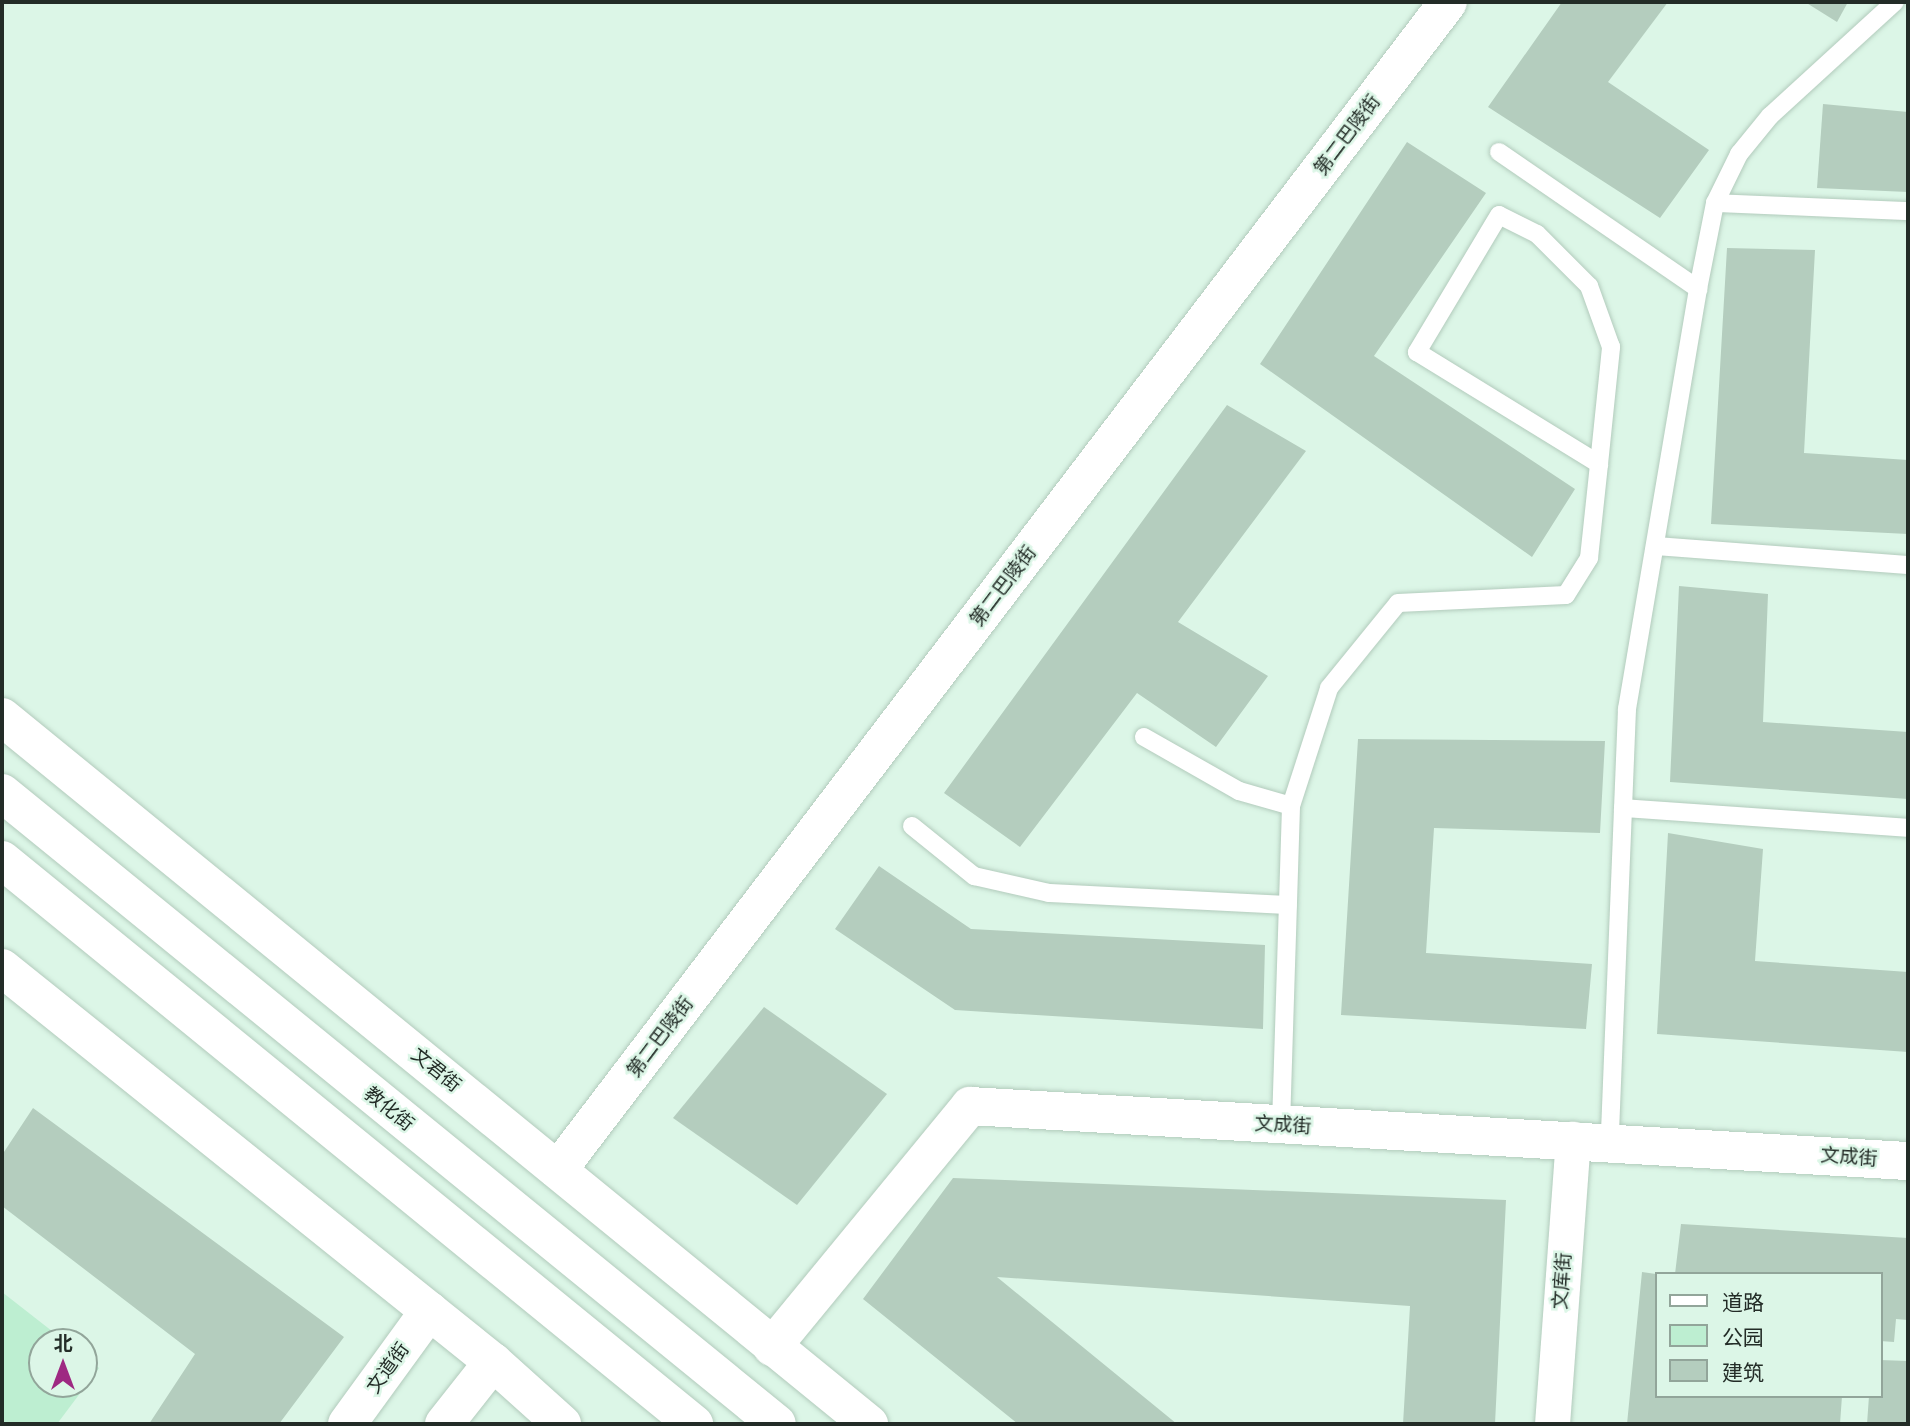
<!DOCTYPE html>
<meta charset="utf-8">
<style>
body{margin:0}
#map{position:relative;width:1910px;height:1426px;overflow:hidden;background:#dcf6e7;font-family:Roboto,"Noto Sans SC",sans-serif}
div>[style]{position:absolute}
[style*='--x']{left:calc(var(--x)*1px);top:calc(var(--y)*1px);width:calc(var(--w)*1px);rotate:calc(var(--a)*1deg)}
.green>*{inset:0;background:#bdeed1}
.building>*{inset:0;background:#b4cdbe}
.roads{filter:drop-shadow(0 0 2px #b2cbbc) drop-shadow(0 0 2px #b2cbbc)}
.lane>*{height:18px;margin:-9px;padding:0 9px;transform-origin:9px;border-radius:9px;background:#fff}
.street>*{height:35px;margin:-17.5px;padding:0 17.5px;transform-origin:17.5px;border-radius:17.5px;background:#fff}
.secondary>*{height:38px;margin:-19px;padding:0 19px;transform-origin:19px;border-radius:19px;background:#fff}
.highway>*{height:38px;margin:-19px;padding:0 19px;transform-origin:19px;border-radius:19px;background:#fff}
span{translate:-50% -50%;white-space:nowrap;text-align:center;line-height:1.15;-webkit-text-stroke:5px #dcf6e7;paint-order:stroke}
.street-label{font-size:19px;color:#232c27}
.frame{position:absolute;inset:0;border:4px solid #232c27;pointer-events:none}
.legend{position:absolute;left:1655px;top:1272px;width:228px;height:126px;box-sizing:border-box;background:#dcf6e7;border:2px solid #92a59a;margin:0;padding:9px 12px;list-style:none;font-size:21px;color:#232c27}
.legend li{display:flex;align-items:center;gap:14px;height:35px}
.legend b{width:35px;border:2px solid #92a59a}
.north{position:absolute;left:28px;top:1328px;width:70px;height:70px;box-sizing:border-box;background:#dcf6e7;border:2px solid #92a59a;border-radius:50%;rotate:0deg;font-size:19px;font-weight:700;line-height:28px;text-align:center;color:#232c27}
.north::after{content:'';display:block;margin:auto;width:24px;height:32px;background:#9e2982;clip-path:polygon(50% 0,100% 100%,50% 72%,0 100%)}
</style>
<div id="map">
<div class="green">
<i style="clip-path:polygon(2px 1292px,66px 1342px,42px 1342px,42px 1384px,84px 1384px,84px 1356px,99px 1368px,57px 1424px,2px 1424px)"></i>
</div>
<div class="building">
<i style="clip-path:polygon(1562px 2px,1668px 2px,1608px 82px,1709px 150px,1660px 218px,1488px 107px)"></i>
<i style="clip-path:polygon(1805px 2px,1848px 2px,1837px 22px)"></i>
<i style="clip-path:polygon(1823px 104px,1908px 112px,1908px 192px,1817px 188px)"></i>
<i style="clip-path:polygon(1407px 142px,1486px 193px,1374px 356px,1575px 489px,1532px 557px,1260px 364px)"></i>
<i style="clip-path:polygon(1727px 248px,1815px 250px,1804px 453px,1908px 460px,1908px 534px,1711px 524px)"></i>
<i style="clip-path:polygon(1227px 405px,1306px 451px,1178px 622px,1268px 676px,1216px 747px,1137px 693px,1020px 847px,944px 793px)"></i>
<i style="clip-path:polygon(1679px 586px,1768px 594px,1763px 722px,1908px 732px,1908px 799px,1670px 782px)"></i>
<i style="clip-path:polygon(1358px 739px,1605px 741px,1600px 833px,1434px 828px,1426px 953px,1592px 964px,1586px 1029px,1341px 1015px)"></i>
<i style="clip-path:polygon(1668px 833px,1763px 849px,1755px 961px,1908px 972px,1908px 1052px,1657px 1034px)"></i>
<i style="clip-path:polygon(879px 866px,971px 929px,1265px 945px,1263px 1029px,955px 1010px,835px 929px)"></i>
<i style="clip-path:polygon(764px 1007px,887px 1094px,797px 1205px,673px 1118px)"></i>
<i style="clip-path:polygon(33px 1108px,344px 1337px,279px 1424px,149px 1424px,195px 1354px,2px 1206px,2px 1155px)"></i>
<i style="clip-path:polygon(953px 1178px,1506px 1200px,1495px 1424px,1403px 1424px,1410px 1306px,997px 1277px,1177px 1424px,1018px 1424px,863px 1299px)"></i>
<i style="clip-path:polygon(1681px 1224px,1908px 1238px,1908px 1320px,1896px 1319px,1894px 1342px,1880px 1341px,1880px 1274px,1675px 1274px)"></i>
<i style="clip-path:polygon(1642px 1272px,1656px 1274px,1656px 1396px,1842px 1396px,1840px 1424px,1627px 1424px)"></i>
<i style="clip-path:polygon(1880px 1360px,1908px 1361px,1908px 1424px,1867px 1424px,1869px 1396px,1880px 1396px)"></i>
</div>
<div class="roads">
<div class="lane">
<i style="--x:1499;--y:152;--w:242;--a:34.5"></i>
<i style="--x:1698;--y:289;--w:426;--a:99.6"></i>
<i style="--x:1627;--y:709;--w:432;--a:92.3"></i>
<i style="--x:1715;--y:203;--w:193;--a:2.4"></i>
<i style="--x:1698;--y:289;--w:88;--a:-78.8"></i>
<i style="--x:1715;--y:203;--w:55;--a:-63.9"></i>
<i style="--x:1739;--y:154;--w:49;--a:-50.8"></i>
<i style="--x:1770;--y:116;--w:169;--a:-42.4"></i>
<i style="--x:1655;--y:546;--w:254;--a:4.3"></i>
<i style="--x:1144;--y:737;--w:109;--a:29.6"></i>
<i style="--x:1239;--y:791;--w:54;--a:16.1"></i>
<i style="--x:1623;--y:808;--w:286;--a:4"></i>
<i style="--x:912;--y:826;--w:80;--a:38.9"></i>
<i style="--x:974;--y:876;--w:77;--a:12.8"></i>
<i style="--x:1049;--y:893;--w:239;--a:2.9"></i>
<i style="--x:1281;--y:1125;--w:319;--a:-88.2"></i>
<i style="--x:1291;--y:806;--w:124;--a:-72.1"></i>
<i style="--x:1329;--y:688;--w:109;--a:-50.9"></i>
<i style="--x:1398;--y:603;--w:168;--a:-2.7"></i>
<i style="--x:1566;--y:595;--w:44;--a:-58.1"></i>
<i style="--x:1589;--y:558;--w:95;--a:-83.9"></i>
<i style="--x:1599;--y:464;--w:118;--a:-84.1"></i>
<i style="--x:1611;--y:347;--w:65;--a:-109.8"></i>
<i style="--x:1589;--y:286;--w:74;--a:-135"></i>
<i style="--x:1537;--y:234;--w:42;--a:-153.4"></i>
<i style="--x:1499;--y:215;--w:160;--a:120.9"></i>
<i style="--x:1417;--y:352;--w:214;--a:31.6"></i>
</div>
<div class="street">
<i style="--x:1552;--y:1424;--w:286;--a:-85.8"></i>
</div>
<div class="secondary">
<i style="--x:558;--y:1170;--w:1468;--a:-52.69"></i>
<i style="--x:772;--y:1347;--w:312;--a:-50.6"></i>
<i style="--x:970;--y:1106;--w:940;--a:3.36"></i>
<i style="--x:347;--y:1424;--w:140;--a:-54"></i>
<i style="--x:444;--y:1424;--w:79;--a:-51.7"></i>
</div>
<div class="highway">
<i style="--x:2;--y:717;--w:1119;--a:39.2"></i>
<i style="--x:2;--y:793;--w:999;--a:39.15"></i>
<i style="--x:2;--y:860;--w:893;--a:39.18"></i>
<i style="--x:2;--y:968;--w:630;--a:38.75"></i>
<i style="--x:493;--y:1362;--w:93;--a:41.9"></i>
</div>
</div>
<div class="street-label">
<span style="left:1347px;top:135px;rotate:-53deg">第二巴陵街</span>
<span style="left:1003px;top:586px;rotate:-53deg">第二巴陵街</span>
<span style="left:660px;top:1037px;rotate:-53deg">第二巴陵街</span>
<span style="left:436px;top:1070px;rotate:39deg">文君街</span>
<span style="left:389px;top:1109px;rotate:39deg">教化街</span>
<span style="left:1283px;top:1125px;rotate:3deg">文成街</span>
<span style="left:1849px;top:1157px;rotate:4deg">文成街</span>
<span style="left:1562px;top:1281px;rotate:-86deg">文库街</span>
<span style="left:388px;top:1368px;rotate:-54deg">文道街</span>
</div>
<div class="frame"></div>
<ul class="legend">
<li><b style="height:9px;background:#fff"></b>道路</li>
<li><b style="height:19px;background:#bdeed1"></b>公园</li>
<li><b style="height:19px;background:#b4cdbe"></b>建筑</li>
</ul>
<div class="north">北</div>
</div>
